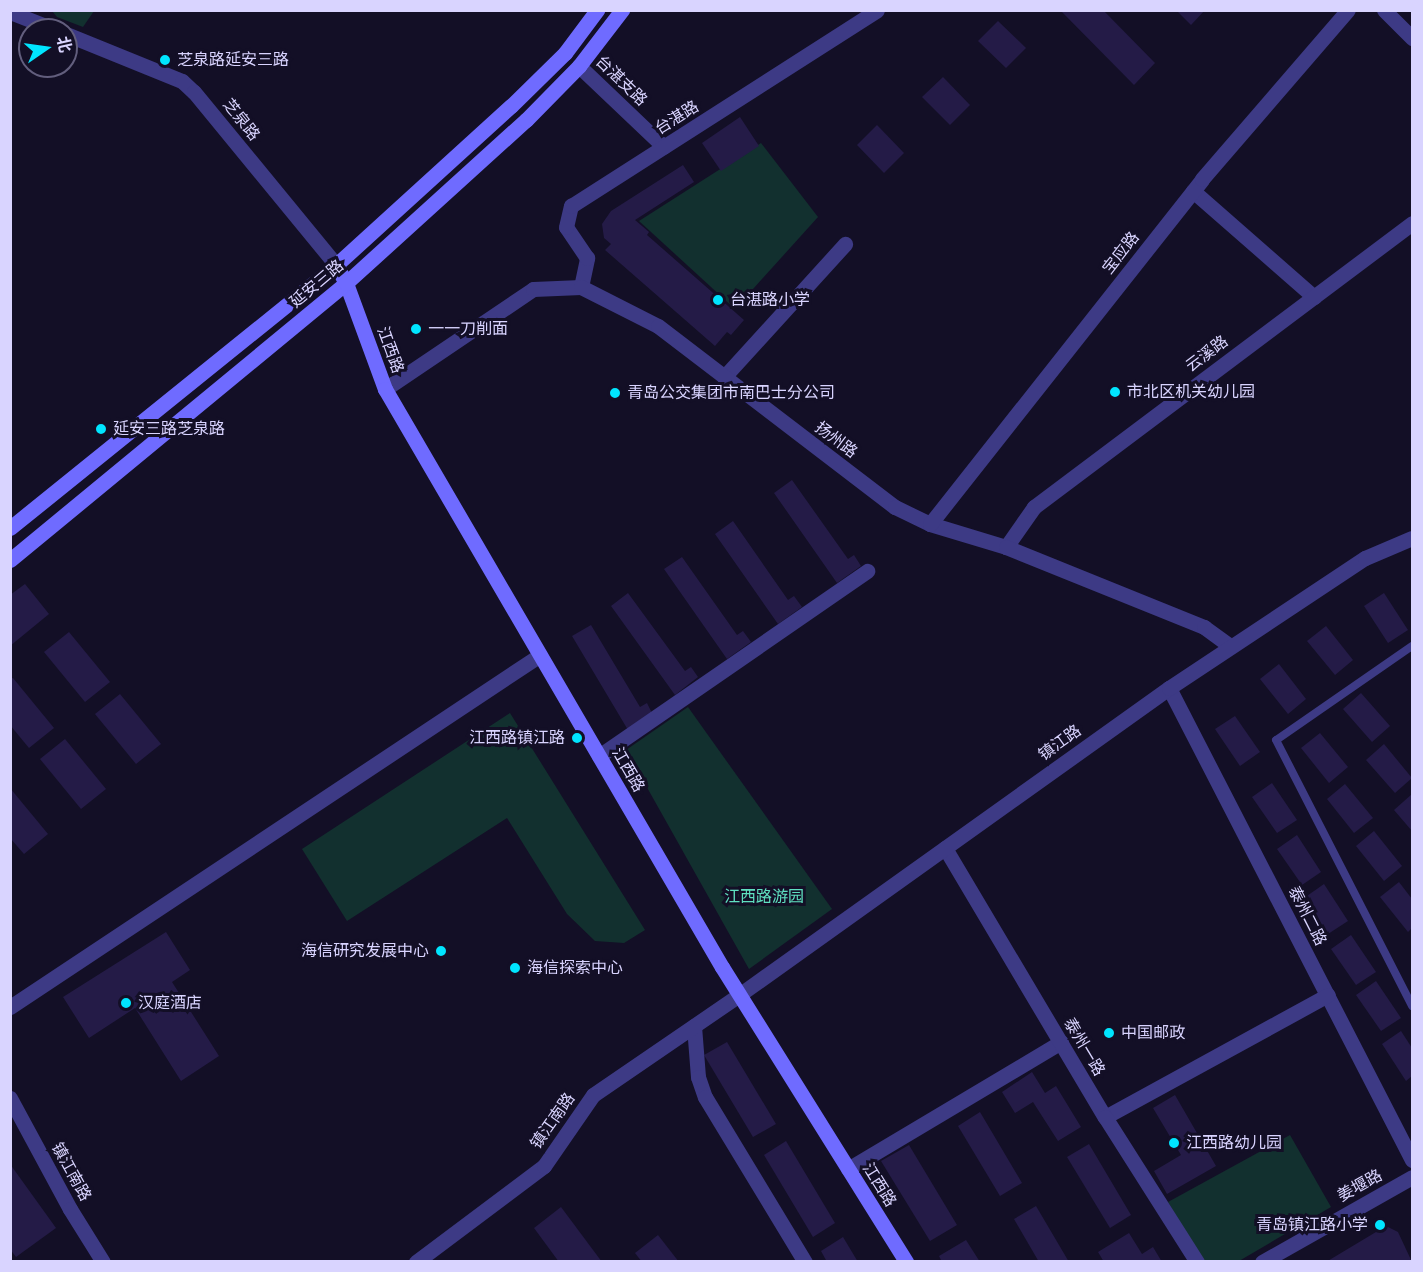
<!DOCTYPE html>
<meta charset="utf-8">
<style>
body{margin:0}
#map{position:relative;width:1423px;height:1272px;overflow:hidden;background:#130f26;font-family:"Source Sans 3","Noto Sans SC",sans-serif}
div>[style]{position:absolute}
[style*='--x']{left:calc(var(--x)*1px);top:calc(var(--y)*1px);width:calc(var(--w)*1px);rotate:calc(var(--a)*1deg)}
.green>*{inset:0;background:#12302f}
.building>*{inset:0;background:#241b47}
.service>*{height:8px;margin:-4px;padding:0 4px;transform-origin:4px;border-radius:4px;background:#3d3a85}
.minor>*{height:15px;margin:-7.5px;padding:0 7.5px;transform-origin:7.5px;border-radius:7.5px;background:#3d3a85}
.tertiary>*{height:15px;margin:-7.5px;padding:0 7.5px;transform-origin:7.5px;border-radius:7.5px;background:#3d3a85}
.secondary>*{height:15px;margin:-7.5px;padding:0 7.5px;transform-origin:7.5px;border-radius:7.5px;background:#6f6bff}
.dots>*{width:16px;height:16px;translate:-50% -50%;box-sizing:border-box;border:3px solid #130f26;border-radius:50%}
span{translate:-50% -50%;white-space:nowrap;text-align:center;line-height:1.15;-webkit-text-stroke:6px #130f26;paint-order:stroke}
.poi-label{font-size:16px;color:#d9d4ff}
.left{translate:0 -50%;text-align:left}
.right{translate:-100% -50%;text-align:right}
.street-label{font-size:16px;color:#d9d4ff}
.park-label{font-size:16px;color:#5fe0c0}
.frame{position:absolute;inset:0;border:12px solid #d9d4ff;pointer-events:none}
.north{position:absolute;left:18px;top:18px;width:60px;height:60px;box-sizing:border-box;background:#130f26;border:2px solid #625e7d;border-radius:50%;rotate:77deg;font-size:16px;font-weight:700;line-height:24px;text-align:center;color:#d9d4ff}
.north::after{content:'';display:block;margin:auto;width:21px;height:27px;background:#00e5ff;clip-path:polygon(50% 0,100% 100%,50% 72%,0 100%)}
</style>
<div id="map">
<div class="green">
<i style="clip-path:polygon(52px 11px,94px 11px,83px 27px,57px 17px)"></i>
<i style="clip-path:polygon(761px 143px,818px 217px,735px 309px,639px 221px)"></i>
<i style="clip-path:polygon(688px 707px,832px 909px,749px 969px,626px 750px)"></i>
<i style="clip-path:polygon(510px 713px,645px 930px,624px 943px,595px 941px,567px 914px,507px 818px,347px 921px,302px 849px)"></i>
<i style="clip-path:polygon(1290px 1135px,1331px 1207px,1239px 1261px,1203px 1262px,1168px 1202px)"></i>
</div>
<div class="building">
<i style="clip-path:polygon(1060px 10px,1103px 10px,1155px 63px,1134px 85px)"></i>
<i style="clip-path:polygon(1176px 10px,1205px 10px,1191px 25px)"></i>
<i style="clip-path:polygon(998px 21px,1026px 48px,1006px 68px,978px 41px)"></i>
<i style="clip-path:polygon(943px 77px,970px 105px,950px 125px,922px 97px)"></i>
<i style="clip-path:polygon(740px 117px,759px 146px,721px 171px,702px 143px)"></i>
<i style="clip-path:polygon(877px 125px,904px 153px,884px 173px,857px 145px)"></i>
<i style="clip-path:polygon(683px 165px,694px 182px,635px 220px,649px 232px,647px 235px,744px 320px,731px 335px,727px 332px,715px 346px,605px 250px,611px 244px,604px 238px,602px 224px,611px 211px)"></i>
<i style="clip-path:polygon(792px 480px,848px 559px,854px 555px,861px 566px,837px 583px,774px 493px)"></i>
<i style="clip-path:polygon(733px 521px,788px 600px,794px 596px,802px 607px,778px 624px,715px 534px)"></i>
<i style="clip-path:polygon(682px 557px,737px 635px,743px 631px,751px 642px,727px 659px,664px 569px)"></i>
<i style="clip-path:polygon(25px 584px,49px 614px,10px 646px,10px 595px)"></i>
<i style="clip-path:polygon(628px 593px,685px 671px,691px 667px,698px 677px,675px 695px,611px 606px)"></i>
<i style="clip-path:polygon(1384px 593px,1408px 630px,1388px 643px,1364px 606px)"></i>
<i style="clip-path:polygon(591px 625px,640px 707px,647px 703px,653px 715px,628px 730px,572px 636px)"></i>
<i style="clip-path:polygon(1326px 626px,1353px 660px,1335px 675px,1307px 641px)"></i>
<i style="clip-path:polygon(69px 632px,110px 682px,85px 702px,44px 652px)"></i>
<i style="clip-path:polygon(1279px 664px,1306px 699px,1288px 714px,1260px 679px)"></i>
<i style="clip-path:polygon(13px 678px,54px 728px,29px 748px,10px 725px,10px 679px)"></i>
<i style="clip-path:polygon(1361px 693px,1390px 726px,1372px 742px,1343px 709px)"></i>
<i style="clip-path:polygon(120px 694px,161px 744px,136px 764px,95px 714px)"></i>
<i style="clip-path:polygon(1235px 716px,1260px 752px,1240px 766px,1215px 729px)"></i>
<i style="clip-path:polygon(1320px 733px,1348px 767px,1329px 783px,1301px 748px)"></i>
<i style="clip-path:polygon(65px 739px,106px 789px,81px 809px,40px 759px)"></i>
<i style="clip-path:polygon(1384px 744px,1412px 778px,1395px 793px,1366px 760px)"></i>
<i style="clip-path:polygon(1272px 783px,1297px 820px,1277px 833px,1252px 797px)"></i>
<i style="clip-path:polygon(1345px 784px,1373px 818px,1354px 833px,1327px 799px)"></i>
<i style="clip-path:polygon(10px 788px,48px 834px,24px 854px,10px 838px)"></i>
<i style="clip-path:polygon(1412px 794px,1412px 831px,1394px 810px)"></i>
<i style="clip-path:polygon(1374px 831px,1402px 866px,1384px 881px,1356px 846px)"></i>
<i style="clip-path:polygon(1297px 835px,1321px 872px,1302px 885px,1277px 849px)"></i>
<i style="clip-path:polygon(1399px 882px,1412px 899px,1412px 928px,1408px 932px,1380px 897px)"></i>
<i style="clip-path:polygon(1324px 884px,1348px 921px,1328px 934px,1304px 898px)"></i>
<i style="clip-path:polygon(166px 932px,190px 970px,172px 982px,219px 1056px,181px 1081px,135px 1008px,89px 1038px,63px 997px)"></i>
<i style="clip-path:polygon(1351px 935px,1376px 972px,1356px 985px,1331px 949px)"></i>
<i style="clip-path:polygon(1376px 981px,1401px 1018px,1381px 1031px,1356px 995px)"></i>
<i style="clip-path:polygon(1401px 1031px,1412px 1048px,1412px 1076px,1406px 1081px,1382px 1044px)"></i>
<i style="clip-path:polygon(727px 1042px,776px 1124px,753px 1137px,704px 1055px)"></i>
<i style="clip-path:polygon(1032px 1072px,1045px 1093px,1056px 1086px,1081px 1127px,1058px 1141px,1033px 1102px,1015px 1113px,1002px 1092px)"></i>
<i style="clip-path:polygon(1175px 1095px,1216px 1166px,1167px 1194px,1154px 1171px,1181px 1155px,1153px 1108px)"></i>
<i style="clip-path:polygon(980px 1112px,1022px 1183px,1000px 1196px,958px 1126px)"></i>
<i style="clip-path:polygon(786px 1141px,835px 1223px,813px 1237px,764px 1155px)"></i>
<i style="clip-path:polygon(1089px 1144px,1131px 1215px,1110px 1228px,1067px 1157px)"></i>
<i style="clip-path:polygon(909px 1145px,957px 1225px,930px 1241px,881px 1161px)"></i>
<i style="clip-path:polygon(10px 1164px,56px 1228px,16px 1257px,10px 1249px)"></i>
<i style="clip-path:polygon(1036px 1206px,1069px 1262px,1039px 1262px,1014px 1219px)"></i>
<i style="clip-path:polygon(561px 1207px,602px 1262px,559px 1262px,534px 1228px)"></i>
<i style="clip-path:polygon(1386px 1226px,1398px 1232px,1412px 1262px,1326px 1262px)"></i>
<i style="clip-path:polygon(1129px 1233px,1142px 1254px,1153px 1247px,1162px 1262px,1104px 1262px,1098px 1252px)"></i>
<i style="clip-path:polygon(658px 1235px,679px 1262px,642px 1262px,635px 1253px)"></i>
<i style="clip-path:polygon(843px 1237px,858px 1262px,827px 1262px,821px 1251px)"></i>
<i style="clip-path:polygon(966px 1240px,980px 1262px,942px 1262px,939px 1256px)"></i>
</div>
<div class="service">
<i style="--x:1412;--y:646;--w:165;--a:145.3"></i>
<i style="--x:1276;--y:740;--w:299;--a:62.9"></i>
</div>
<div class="minor">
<i style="--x:1384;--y:10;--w:40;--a:45"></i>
<i style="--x:10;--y:12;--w:49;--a:21.4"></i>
<i style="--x:66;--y:34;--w:125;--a:22.1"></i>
<i style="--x:182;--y:81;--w:16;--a:43"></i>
<i style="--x:194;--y:92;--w:224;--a:50.6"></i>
<i style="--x:1193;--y:191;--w:161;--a:41.2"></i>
<i style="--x:724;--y:377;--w:180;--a:-47.7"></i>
<i style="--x:1006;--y:547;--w:49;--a:-55"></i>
<i style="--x:1034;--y:507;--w:473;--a:-36.9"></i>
<i style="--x:1169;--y:688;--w:531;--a:62.76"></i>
<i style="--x:599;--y:756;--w:326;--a:-34.6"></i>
<i style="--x:10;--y:1007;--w:636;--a:-33.59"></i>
<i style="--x:694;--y:1026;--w:51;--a:85.5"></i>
<i style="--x:698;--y:1077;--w:21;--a:71"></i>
<i style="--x:705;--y:1097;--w:193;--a:58.8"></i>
<i style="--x:1105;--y:1117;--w:254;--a:-28.7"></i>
<i style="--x:848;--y:1169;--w:248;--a:-30.8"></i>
<i style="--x:1262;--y:1262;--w:172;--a:-29.5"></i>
</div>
<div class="tertiary">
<i style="--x:579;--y:66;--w:117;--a:43.6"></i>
<i style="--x:581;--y:287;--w:30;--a:-78"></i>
<i style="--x:587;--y:258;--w:37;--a:-124"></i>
<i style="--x:566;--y:227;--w:22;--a:-77"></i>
<i style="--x:571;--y:206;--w:363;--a:-32.6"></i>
<i style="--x:385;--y:389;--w:179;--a:-34"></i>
<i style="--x:533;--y:289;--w:48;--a:-2.4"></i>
<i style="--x:581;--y:287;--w:86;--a:26.9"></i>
<i style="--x:658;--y:326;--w:298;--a:37.4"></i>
<i style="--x:895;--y:507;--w:39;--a:26"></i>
<i style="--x:930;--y:524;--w:79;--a:16.8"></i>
<i style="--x:1006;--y:547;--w:214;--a:22"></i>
<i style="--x:1204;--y:627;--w:32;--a:36"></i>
<i style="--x:930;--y:524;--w:439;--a:-51.7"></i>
<i style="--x:1202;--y:179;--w:223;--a:-49.2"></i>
<i style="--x:945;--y:848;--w:313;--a:59.3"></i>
<i style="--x:1105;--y:1117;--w:172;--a:57.6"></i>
<i style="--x:10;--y:1098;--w:126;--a:61.6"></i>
<i style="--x:70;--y:1209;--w:62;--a:58.1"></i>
<i style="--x:416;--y:1262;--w:160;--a:-36.9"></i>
<i style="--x:544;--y:1166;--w:86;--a:-55.4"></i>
<i style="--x:593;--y:1095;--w:177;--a:-34.4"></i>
<i style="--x:739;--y:995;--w:528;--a:-35.53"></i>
<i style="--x:1169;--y:688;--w:235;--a:-33.6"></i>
<i style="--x:1365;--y:558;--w:51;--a:-23.1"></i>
</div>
<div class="secondary">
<i style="--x:336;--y:265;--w:21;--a:61"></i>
<i style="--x:346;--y:283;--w:113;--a:69.8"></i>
<i style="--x:385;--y:389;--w:669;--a:59.76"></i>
<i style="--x:722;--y:967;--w:348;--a:58"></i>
<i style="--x:10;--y:528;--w:419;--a:-38.9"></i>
<i style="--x:336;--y:265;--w:236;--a:-42.3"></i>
<i style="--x:511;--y:106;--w:76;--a:-44.5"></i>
<i style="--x:565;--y:53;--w:54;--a:-53.3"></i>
<i style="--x:10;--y:560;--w:435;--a:-39.5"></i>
<i style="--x:346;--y:283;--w:243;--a:-42.2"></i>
<i style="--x:526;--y:120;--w:76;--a:-45.5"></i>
<i style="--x:579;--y:66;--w:71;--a:-52.5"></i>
</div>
<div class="dots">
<i style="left:165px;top:60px;background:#00e5ff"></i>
<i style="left:718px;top:300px;background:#00e5ff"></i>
<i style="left:416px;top:329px;background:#00e5ff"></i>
<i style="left:1115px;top:392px;background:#00e5ff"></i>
<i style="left:615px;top:393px;background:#00e5ff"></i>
<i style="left:101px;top:429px;background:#00e5ff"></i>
<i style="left:577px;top:738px;background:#00e5ff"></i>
<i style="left:441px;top:951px;background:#00e5ff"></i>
<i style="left:515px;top:968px;background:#00e5ff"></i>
<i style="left:126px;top:1003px;background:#00e5ff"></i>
<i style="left:1109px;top:1033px;background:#00e5ff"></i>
<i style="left:1174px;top:1143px;background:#00e5ff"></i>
<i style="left:1380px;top:1225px;background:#00e5ff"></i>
</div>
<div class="poi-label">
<span class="left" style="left:177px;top:60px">芝泉路延安三路</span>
<span class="left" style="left:730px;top:300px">台湛路小学</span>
<span class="left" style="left:428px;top:329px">一一刀削面</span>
<span class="left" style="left:1127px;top:392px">市北区机关幼儿园</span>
<span class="left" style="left:627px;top:393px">青岛公交集团市南巴士分公司</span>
<span class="left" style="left:113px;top:429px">延安三路芝泉路</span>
<span class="right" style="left:565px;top:738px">江西路镇江路</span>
<span class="right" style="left:429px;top:951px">海信研究发展中心</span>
<span class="left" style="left:527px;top:968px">海信探索中心</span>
<span class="left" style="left:138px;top:1003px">汉庭酒店</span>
<span class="left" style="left:1121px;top:1033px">中国邮政</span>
<span class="left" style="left:1186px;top:1143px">江西路幼儿园</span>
<span class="right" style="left:1368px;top:1225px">青岛镇江路小学</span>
</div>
<div class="street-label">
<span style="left:621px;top:81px;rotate:44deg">台湛支路</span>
<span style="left:677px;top:118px;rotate:-32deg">台湛路</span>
<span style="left:241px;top:120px;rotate:51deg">芝泉路</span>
<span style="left:1121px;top:253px;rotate:-52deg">宝应路</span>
<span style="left:317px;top:284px;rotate:-40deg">延安三路</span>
<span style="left:390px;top:350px;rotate:70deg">江西路</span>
<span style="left:1207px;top:354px;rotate:-37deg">云溪路</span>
<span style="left:836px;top:440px;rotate:37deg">扬州路</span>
<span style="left:1060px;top:743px;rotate:-36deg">镇江路</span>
<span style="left:628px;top:770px;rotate:60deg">江西路</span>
<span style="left:1307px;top:916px;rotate:63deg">泰州二路</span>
<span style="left:1084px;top:1047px;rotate:59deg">泰州一路</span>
<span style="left:553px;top:1121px;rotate:-55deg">镇江南路</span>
<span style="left:71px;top:1172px;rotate:61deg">镇江南路</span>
<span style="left:879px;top:1185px;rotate:58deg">江西路</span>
<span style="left:1360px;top:1186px;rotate:-29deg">姜堰路</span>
</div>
<div class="park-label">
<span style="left:764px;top:897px">江西路游园</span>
</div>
<div class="frame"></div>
<div class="north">北</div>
</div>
